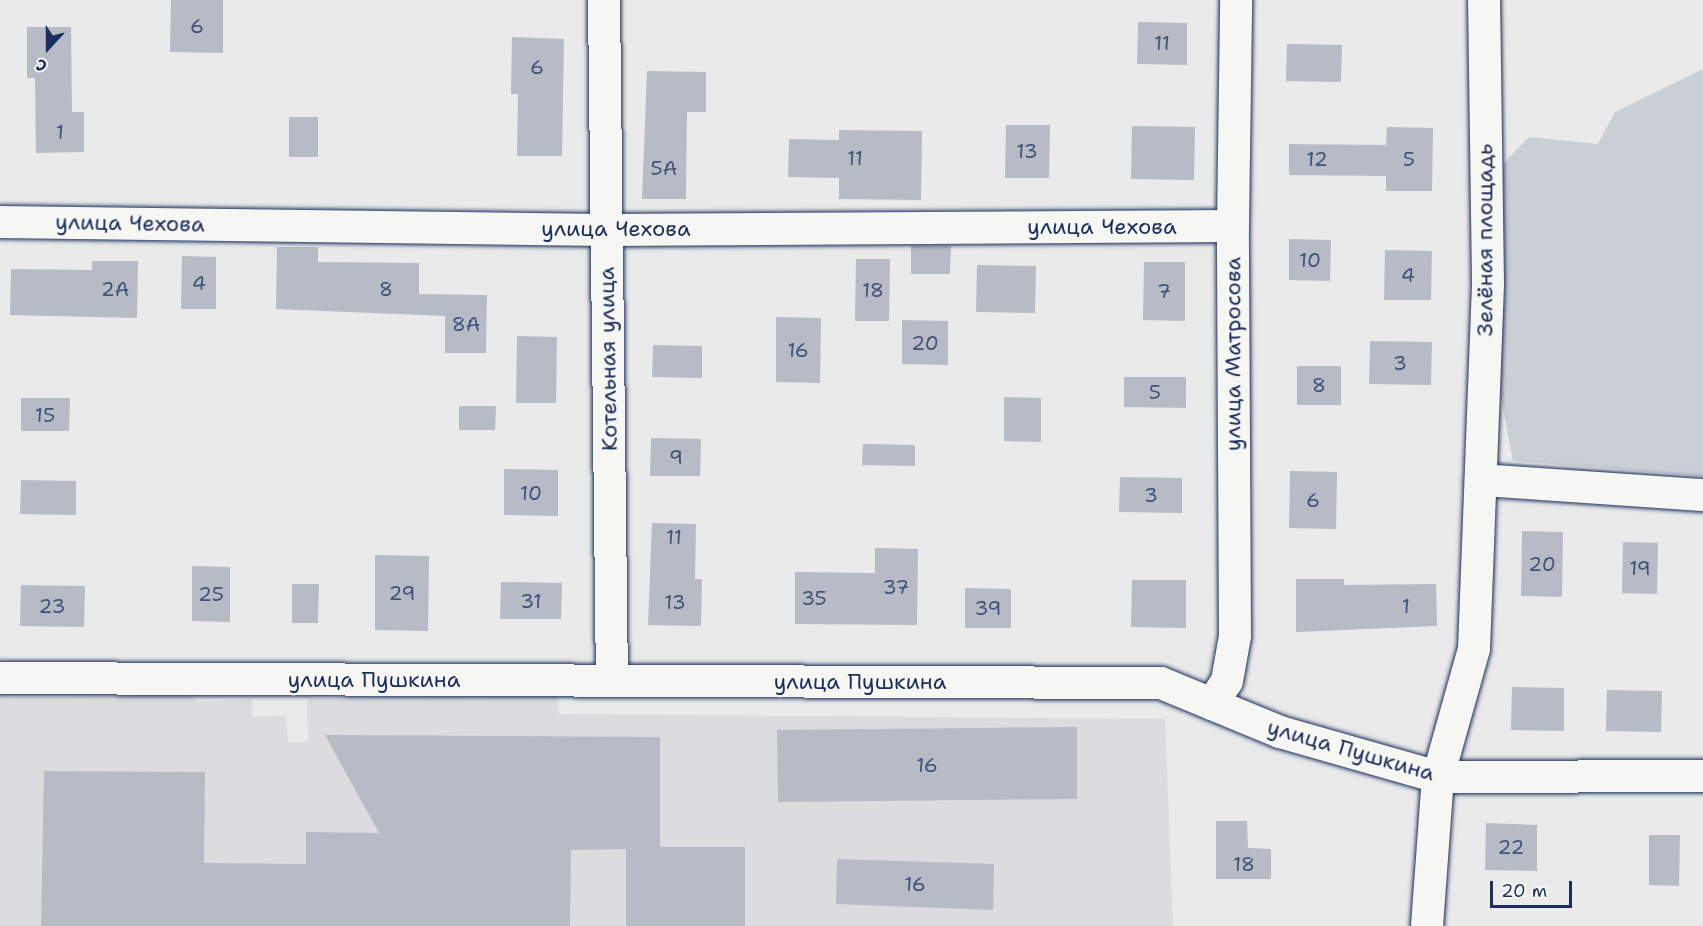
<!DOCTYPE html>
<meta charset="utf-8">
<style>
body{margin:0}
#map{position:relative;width:1703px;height:926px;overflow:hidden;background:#e9eae9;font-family:"Shantell Sans",sans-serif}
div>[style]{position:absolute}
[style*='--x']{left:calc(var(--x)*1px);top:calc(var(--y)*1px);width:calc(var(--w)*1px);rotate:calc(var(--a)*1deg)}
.built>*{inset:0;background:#dadcde}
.green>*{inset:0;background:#caced5}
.building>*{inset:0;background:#b6bbc6}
.roads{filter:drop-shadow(0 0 2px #1b2f5e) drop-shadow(0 0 2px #1b2f5e)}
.street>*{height:32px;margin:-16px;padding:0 16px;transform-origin:16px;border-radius:16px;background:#f6f6f2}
span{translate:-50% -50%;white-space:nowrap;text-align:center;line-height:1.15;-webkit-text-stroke:4.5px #f6f6f2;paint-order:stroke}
.number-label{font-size:20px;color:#425278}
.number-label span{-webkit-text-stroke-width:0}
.street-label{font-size:22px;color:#1b2f5e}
.north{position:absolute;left:18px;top:18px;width:60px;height:60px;-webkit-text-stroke:4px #f6f6f2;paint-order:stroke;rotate:201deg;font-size:16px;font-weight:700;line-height:24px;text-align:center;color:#1b2f5e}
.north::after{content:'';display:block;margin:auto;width:21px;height:27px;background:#1b2f5e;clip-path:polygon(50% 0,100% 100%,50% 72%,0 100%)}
.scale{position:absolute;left:1490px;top:881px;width:82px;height:27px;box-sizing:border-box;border:3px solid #1b2f5e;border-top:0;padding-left:8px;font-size:18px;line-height:21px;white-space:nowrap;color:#1b2f5e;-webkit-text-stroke:4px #f6f6f2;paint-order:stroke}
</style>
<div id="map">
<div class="built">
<i style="clip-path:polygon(192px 695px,198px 702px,252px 699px,253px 717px,286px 716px,288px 742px,308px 742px,307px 699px,557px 696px,559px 714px,1165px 719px,1173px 926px,0 926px,0 698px)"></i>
</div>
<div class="green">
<i style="clip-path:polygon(1703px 69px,1703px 476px,1513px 461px,1501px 398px,1499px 168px,1529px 137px,1598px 144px,1615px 112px)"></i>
</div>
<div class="building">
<i style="clip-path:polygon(171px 0,223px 0,223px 53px,170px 52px)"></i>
<i style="clip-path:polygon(1138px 22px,1187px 23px,1187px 65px,1137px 64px)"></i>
<i style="clip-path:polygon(27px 27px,71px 27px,72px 112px,84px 112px,84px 152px,36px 153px,35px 78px,27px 78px)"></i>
<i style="clip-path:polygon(512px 37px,564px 39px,562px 156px,517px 156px,518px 94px,511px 94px)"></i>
<i style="clip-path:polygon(1287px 44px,1342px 45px,1341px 82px,1286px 81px)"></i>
<i style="clip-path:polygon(647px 71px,706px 72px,706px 112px,687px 112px,686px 199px,642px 199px)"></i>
<i style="clip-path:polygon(289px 117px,318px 117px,318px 157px,289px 157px)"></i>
<i style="clip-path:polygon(1006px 125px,1050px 125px,1049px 178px,1005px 178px)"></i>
<i style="clip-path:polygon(1132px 126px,1195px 127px,1194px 180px,1131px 179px)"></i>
<i style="clip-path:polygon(1387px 127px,1433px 128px,1432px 191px,1386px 191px,1386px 176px,1289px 175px,1289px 144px,1386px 145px)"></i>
<i style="clip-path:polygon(839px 130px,922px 131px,921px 200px,839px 199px,839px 178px,788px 177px,789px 139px,839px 140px)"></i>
<i style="clip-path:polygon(1289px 239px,1331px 240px,1330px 281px,1289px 280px)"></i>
<i style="clip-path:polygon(911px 246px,951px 246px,950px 274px,911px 274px)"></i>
<i style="clip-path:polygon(277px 247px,318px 247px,318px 262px,419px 263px,419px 294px,487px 295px,486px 353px,445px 353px,445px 316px,276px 309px)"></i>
<i style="clip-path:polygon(1385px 250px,1432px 251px,1431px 300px,1384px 300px)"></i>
<i style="clip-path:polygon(182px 256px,216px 257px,216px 309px,181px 309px)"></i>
<i style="clip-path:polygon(856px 259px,890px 259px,889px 321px,855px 321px)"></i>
<i style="clip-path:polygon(92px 261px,138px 261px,137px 318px,10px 315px,11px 269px,92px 270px)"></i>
<i style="clip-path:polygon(1144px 262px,1185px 262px,1185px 321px,1143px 320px)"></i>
<i style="clip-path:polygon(977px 265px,1036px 266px,1035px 313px,976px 312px)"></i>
<i style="clip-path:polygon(776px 317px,821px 318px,820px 383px,776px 382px)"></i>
<i style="clip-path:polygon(902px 320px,948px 321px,948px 365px,902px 364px)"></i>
<i style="clip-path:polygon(517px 336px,557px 337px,556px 403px,516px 403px)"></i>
<i style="clip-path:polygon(1370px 341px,1432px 342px,1431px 385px,1369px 384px)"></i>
<i style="clip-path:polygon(653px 345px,702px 346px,702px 378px,652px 377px)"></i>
<i style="clip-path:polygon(1297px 366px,1341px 366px,1341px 405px,1297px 405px)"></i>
<i style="clip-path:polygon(1124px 377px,1186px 377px,1186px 408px,1124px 407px)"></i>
<i style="clip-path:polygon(1004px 397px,1041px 398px,1041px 442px,1004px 441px)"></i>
<i style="clip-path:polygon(21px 398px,70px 398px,69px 431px,21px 431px)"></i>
<i style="clip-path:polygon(459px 406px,496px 406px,495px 430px,459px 430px)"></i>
<i style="clip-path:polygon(651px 438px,701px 439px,700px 476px,650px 476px)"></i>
<i style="clip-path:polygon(863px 444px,915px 445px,915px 466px,862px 465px)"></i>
<i style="clip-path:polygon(504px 469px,558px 470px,558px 516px,504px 515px)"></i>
<i style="clip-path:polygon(1290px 471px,1337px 472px,1336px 529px,1289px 528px)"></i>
<i style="clip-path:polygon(1120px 477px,1182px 478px,1182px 513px,1119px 512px)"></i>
<i style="clip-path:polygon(21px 480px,76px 481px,76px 515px,20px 514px)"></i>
<i style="clip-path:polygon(652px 523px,696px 524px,695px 579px,702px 579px,701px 626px,648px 625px)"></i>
<i style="clip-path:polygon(1522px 531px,1563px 532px,1562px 597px,1521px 596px)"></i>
<i style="clip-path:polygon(1623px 542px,1658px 543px,1657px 594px,1622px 593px)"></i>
<i style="clip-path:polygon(875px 548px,918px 549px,917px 625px,795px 624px,795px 572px,875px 573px)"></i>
<i style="clip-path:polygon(375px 555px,429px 556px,428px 631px,375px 630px)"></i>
<i style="clip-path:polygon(192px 566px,230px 567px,230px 622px,192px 621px)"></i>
<i style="clip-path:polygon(1296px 579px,1344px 579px,1344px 585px,1436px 584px,1437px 626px,1296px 632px)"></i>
<i style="clip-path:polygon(1132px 580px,1186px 580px,1186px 628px,1131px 627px)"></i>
<i style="clip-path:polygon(501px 582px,562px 583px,561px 619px,500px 619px)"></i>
<i style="clip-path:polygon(292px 584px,319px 584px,318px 623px,292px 623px)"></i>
<i style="clip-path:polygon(21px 585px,85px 586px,84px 627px,20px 626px)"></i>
<i style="clip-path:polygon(965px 588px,1011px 589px,1011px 628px,965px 628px)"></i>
<i style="clip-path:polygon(1512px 687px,1564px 688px,1564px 731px,1511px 730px)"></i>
<i style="clip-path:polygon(1607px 690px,1662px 691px,1661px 732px,1606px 731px)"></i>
<i style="clip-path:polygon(1077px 727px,1077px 799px,778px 802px,777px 730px)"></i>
<i style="clip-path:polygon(325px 735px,660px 737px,660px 847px,745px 847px,745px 926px,626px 926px,626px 849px,571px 850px,570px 926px,41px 926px,44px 771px,205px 772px,204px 863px,306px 864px,306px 832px,379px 833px)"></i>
<i style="clip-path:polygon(1216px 821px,1247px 821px,1248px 848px,1271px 849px,1271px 879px,1216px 879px)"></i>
<i style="clip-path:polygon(1486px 823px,1537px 825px,1537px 871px,1485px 870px)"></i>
<i style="clip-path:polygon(1649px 835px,1680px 835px,1679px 886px,1649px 885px)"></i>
<i style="clip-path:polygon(837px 859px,994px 864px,993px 910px,836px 904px)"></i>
</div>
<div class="roads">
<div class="street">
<i style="--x:604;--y:0;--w:681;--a:89.33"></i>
<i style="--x:0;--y:222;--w:606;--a:0.76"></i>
<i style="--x:606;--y:230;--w:627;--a:-0.37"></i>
<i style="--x:1481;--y:480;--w:223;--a:3.9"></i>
<i style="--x:0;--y:678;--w:1161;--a:0.25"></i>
<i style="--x:1161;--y:683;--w:129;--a:22.4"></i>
<i style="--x:1280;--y:732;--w:164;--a:15.9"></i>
<i style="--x:1438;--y:777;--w:265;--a:-0.2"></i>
<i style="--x:1212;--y:704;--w:27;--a:-57"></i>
<i style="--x:1227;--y:681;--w:46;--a:-79.9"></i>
<i style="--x:1235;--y:636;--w:410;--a:-90.3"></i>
<i style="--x:1233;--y:226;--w:226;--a:-89.2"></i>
<i style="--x:1427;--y:926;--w:149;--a:-85.8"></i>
<i style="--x:1438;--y:777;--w:133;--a:-74.3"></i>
<i style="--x:1474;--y:649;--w:366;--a:-87.8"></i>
<i style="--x:1488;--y:283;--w:283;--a:-90.8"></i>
</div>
</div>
<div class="number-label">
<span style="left:197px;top:26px">6</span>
<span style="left:1162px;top:43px">11</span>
<span style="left:537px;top:67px">6</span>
<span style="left:60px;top:132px">1</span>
<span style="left:1027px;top:151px">13</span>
<span style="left:855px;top:158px">11</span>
<span style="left:1317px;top:159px">12</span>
<span style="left:1409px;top:159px">5</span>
<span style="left:664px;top:168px">5А</span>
<span style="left:1310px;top:260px">10</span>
<span style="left:1408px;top:275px">4</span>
<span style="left:199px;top:283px">4</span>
<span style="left:115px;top:289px">2А</span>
<span style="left:386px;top:289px">8</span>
<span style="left:873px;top:290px">18</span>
<span style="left:1164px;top:291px">7</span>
<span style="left:466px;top:324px">8А</span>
<span style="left:925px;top:343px">20</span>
<span style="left:798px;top:350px">16</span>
<span style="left:1400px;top:363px">3</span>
<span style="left:1319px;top:385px">8</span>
<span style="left:1155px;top:392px">5</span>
<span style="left:45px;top:415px">15</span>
<span style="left:676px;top:457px">9</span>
<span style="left:531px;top:493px">10</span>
<span style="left:1151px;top:495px">3</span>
<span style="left:1313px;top:500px">6</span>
<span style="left:674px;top:537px">11</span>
<span style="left:1542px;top:564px">20</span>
<span style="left:1640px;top:568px">19</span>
<span style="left:896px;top:587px">37</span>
<span style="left:402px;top:593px">29</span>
<span style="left:211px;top:594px">25</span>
<span style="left:814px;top:598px">35</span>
<span style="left:531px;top:601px">31</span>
<span style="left:675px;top:602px">13</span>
<span style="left:52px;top:606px">23</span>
<span style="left:1406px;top:606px">1</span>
<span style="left:988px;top:608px">39</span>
<span style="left:927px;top:765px">16</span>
<span style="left:1511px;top:847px">22</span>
<span style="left:1244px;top:864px">18</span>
<span style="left:915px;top:884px">16</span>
</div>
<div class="street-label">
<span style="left:130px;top:223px;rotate:1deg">улица Чехова</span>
<span style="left:1102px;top:227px">улица Чехова</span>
<span style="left:616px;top:229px">улица Чехова</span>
<span style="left:1485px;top:240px;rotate:-90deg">Зелёная площадь</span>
<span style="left:1233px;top:354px;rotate:-90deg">улица Матросова</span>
<span style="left:608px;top:359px;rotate:-91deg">Котельная улица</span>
<span style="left:374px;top:680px">улица Пушкина</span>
<span style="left:860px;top:682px">улица Пушкина</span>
<span style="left:1351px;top:750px;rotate:16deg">улица Пушкина</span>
</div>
<div class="north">С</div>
<div class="scale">20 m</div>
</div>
